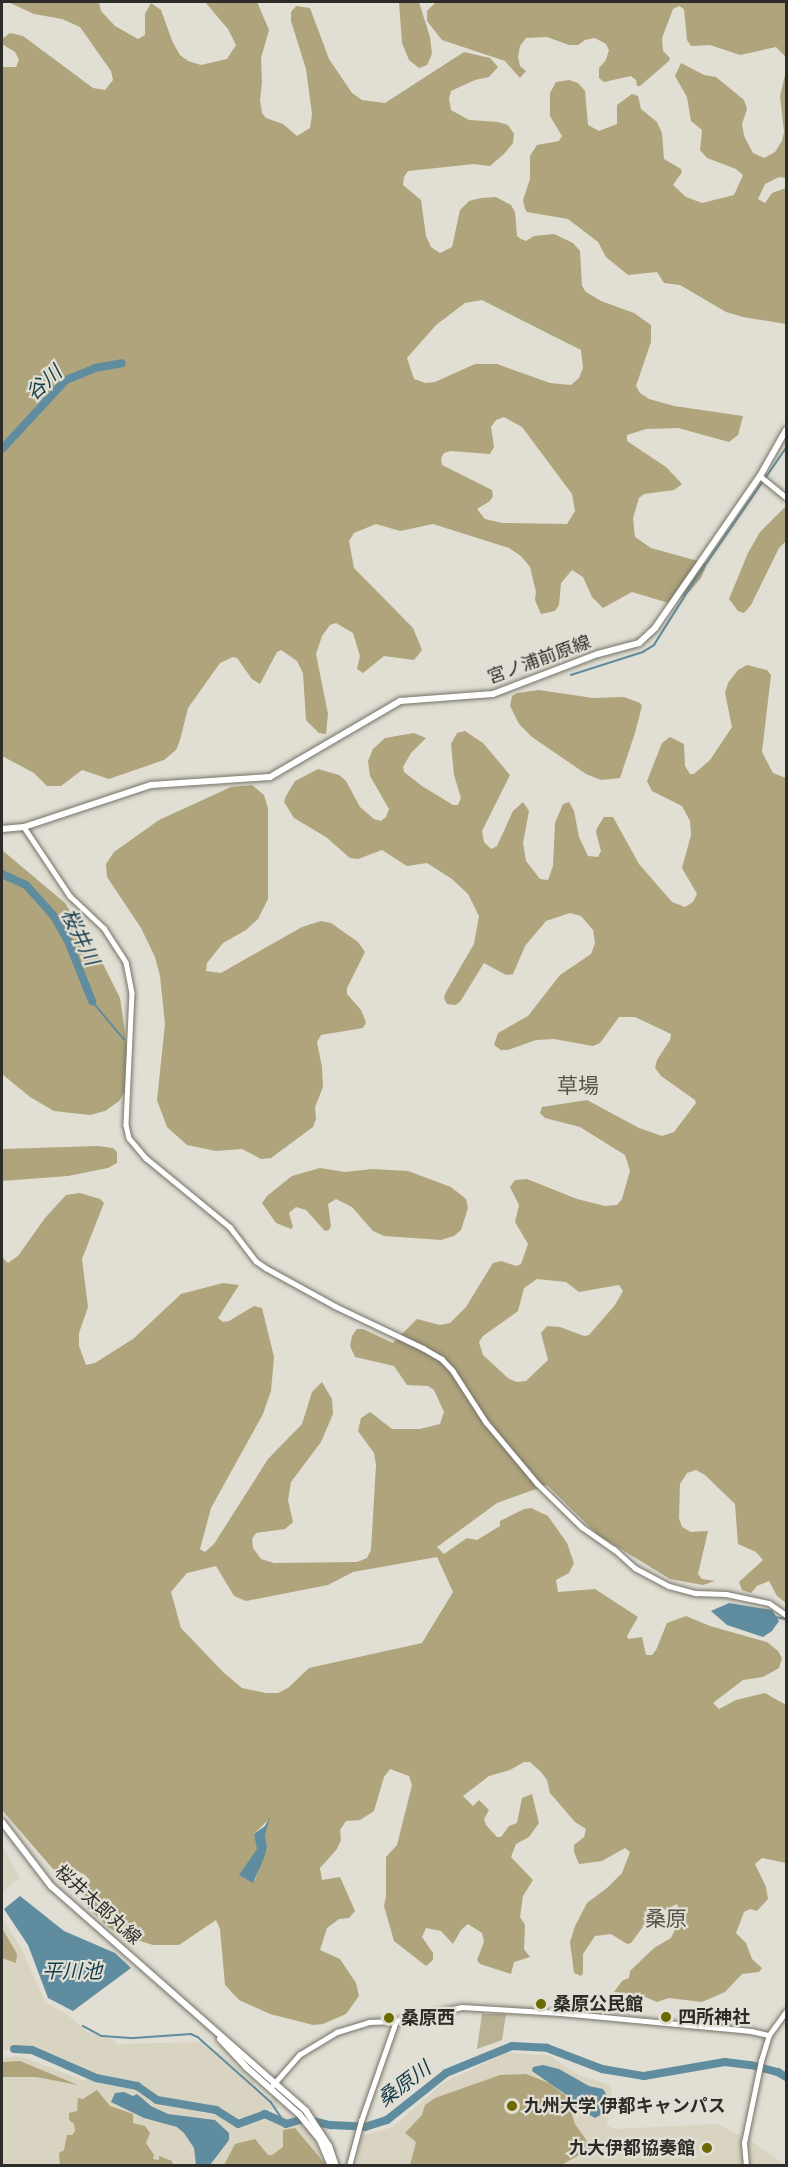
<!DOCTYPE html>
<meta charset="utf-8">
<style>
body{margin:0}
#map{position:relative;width:788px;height:2167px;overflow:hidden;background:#e1ded3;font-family:Rubik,"Noto Sans JP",sans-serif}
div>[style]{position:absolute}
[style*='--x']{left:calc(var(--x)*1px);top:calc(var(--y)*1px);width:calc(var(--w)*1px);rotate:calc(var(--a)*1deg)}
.built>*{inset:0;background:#d9d4c2}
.green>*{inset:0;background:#b9b194}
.forest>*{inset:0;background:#afa47c}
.water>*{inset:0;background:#5f8c9f}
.stream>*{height:1.5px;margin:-0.75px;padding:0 0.75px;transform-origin:0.75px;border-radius:0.75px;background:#5f8c9f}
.river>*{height:8px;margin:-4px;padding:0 4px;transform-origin:4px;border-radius:4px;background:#5f8c9f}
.roads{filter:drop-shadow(0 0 2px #757368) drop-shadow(0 0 2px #757368)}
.minor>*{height:4.5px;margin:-2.25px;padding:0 2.25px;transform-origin:2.25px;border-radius:2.25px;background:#fff}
.major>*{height:6px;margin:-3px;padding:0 3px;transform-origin:3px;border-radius:3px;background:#fff}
.dots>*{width:16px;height:16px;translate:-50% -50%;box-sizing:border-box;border:3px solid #e1ded3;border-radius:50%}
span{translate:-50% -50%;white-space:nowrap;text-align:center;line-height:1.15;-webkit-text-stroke:4.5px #e1ded3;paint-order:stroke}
.street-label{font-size:18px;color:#2d2c28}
.poi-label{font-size:18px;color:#2d2c28;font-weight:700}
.left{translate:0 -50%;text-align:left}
.right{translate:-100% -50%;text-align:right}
.water-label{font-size:20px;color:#123c4b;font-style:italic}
.quarter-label{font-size:21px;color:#57544a}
.frame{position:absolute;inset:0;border:3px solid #2d2c28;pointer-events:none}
</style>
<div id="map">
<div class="built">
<i style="clip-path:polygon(2px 1845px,20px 1878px,2px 1892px)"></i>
<i style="clip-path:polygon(2px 1919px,21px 1947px,45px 2002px,68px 2015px,87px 2032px,115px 2040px,116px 2044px,202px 2042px,213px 2053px,218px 2051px,253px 2081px,258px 2091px,270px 2099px,275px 2096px,279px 2108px,262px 2111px,243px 2120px,236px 2120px,219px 2106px,205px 2107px,196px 2102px,166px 2100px,155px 2096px,131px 2080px,103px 2078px,25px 2049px,2px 2050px)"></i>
<i style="clip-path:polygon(507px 2053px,548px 2055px,577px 2074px,610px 2085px,612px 2089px,607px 2124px,613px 2129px,718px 2124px,741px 2136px,742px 2165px,356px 2166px,362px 2136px,393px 2127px,443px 2083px)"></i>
<i style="clip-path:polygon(20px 2056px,85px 2081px,87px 2077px,134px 2084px,164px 2105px,191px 2107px,204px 2113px,217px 2112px,237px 2126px,245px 2125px,264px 2115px,279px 2113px,311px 2126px,332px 2126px,314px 2142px,326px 2165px,2px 2165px,2px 2058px)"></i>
<i style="clip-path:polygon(748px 2139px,786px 2165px,750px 2165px)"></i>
</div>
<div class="green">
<i style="clip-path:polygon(482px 2014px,506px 2014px,502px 2040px,477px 2049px)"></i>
</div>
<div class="forest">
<i style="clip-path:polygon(evenodd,8px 2px,99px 2px,101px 11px,115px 26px,138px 39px,145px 35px,145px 14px,151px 3px,161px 10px,173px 43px,180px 55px,188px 61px,201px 65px,227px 59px,236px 45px,228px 29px,205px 2px,257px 2px,269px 30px,261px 58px,262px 82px,260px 100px,262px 113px,266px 118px,283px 124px,297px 136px,310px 128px,312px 114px,306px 69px,291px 21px,291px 12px,296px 6px,310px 8px,329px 59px,352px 93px,362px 100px,385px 103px,464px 52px,490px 58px,498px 67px,489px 77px,475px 80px,451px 91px,449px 99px,451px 110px,469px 120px,498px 122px,508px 125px,514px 134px,513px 143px,504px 154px,490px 166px,474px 164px,408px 171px,404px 177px,403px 185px,421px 200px,426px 236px,431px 247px,440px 253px,452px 247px,460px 210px,469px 201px,481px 198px,496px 197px,511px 205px,515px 212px,517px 236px,521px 239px,526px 241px,534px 236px,554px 234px,573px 243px,580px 251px,582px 286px,586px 292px,601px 301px,634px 313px,651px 325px,651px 342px,636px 386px,640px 393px,649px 399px,674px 406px,743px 416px,738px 435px,729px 442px,678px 428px,646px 429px,627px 435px,627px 441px,666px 467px,682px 484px,674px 490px,644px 494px,639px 498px,633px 518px,635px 537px,651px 548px,705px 563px,706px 567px,701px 578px,689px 592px,672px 604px,632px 592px,603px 608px,592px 597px,583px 577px,572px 570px,561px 583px,559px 605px,555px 611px,541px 614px,535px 600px,536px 592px,530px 567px,521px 556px,509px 548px,433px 524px,400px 531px,376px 524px,354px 533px,349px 541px,354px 568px,413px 628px,422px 650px,414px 660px,384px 656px,363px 673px,357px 669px,360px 656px,353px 633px,336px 623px,330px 625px,322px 636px,316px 654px,328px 714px,326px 734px,319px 733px,306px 720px,303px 673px,297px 661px,281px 650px,277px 652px,260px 684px,252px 679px,237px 658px,233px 657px,220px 663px,188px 708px,180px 740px,176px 750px,164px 760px,109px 779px,82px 770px,61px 786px,47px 786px,34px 773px,2px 756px,2px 67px,16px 67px,19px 60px,15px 52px,2px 44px,2px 39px,10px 33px,23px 36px,93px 88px,105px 90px,113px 80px,111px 71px,80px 27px,62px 19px,34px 14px,8px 2px,482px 300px,581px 350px,583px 368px,579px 378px,571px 385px,550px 383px,497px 364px,475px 364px,435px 382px,425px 383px,414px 379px,407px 358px,436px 325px,465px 303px,482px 300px,8px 2px,504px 417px,522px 427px,572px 494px,575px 511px,567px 524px,502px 523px,485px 519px,477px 509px,490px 501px,493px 496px,492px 490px,442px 465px,441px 458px,444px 453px,451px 451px,490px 454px,494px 447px,491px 427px,496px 420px,504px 417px)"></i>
<i style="clip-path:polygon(399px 2px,419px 2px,430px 37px,432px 54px,427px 65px,419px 68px,409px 60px,402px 43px)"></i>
<i style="clip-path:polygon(436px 2px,786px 2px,786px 57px,776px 47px,740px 55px,710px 45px,691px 46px,687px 40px,684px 9px,679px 6px,673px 9px,662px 38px,663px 51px,670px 58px,669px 61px,640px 86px,637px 86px,636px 80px,631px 76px,604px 82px,599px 78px,599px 68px,606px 60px,609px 50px,606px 44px,595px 38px,585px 40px,578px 45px,569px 45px,547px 37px,526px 38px,520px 46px,518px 57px,520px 66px,526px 71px,520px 78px,505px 61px,442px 40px,427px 21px,427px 11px)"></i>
<i style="clip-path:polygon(681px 63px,704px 75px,716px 77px,744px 100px,747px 109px,742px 124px,744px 136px,753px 153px,764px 158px,775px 152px,782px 141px,784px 132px,780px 96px,786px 71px,786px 178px,779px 177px,765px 184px,758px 199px,765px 203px,772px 193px,786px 188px,786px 324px,743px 317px,726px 312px,680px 285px,664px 283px,657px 272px,628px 275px,606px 257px,598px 242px,568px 219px,527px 212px,525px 209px,523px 200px,530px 179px,530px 156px,537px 145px,559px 141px,562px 136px,550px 116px,550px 93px,556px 82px,569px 80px,578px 83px,585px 91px,588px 125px,599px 131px,617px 124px,617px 105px,632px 94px,638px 96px,641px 109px,657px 122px,662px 133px,664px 159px,681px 169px,682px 172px,673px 185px,686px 197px,702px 203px,734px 195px,743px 175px,736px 169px,707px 158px,700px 150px,702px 130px,691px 121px,687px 97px,675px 76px)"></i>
<i style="clip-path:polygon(786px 506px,786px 541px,779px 548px,751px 605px,744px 613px,738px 611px,729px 599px,748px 553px,760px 532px)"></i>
<i style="clip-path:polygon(evenodd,747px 665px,767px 670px,771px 675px,762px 752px,773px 773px,786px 778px,786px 1603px,777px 1596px,769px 1581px,757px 1586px,751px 1593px,742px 1590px,739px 1582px,763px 1560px,756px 1552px,738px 1544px,735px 1504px,705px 1475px,696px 1470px,687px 1473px,680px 1484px,679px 1518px,682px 1527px,691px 1532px,708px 1531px,698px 1574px,702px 1579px,715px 1581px,703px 1585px,670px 1579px,598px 1535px,547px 1485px,497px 1503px,437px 1547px,444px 1554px,467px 1538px,477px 1540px,500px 1526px,500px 1521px,524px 1509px,531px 1508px,548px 1516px,567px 1543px,574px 1563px,569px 1573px,556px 1580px,558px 1592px,595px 1589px,638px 1617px,627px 1636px,628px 1639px,642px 1637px,646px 1655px,652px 1655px,656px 1650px,667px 1623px,686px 1616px,710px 1626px,767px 1642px,778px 1651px,782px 1658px,779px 1668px,763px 1677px,743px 1680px,713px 1703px,719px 1709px,736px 1700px,765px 1693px,786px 1705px,786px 1863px,762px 1858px,755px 1864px,766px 1887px,768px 1899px,757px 1911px,750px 1909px,744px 1912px,736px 1933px,746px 1943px,752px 1959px,762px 1968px,759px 1972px,742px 1974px,725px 1992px,702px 2002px,669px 1998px,657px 2002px,641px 1995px,614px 1992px,622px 1981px,629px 1978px,630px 1971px,654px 1948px,671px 1938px,681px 1917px,677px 1904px,650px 1917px,631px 1943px,627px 1944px,611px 1934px,595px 1936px,583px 1954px,583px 1973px,581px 1976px,574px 1973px,570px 1942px,575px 1926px,587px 1903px,607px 1888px,622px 1873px,630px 1852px,625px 1848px,602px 1861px,579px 1864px,574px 1852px,574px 1845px,584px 1837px,586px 1829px,575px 1822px,550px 1793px,547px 1780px,541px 1772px,530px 1762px,524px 1762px,510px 1770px,489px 1776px,463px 1796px,473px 1806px,479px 1800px,489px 1810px,484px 1819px,486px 1825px,497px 1837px,501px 1837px,509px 1826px,517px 1823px,522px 1798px,532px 1794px,539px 1823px,529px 1837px,516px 1844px,511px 1857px,533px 1880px,523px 1896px,520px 1917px,525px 1925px,524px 1949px,530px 1957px,514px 1962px,511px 1974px,480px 1964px,477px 1960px,484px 1942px,482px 1933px,468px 1924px,461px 1930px,453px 1944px,441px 1931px,426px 1928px,422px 1937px,433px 1953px,433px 1960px,426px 1966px,394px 1941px,384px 1906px,386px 1896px,386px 1857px,397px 1845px,412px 1785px,409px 1776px,390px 1769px,384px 1777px,374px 1811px,360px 1820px,346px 1821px,340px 1830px,341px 1840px,337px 1849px,320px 1868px,322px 1880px,340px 1877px,355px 1911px,349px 1918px,339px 1919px,327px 1928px,320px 1950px,340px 1959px,356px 1983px,359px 1996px,346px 2014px,323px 2024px,313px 2025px,270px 2014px,239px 2000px,225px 1985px,220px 1929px,216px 1920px,179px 1945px,153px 1945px,121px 1935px,108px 1927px,88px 1908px,84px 1898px,90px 1880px,85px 1875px,74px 1869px,62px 1874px,53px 1869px,2px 1810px,2px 1257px,8px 1263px,18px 1256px,45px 1218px,66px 1195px,80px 1193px,100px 1199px,104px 1203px,82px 1259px,88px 1307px,79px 1333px,79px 1346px,86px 1365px,95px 1363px,133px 1339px,181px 1294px,223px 1283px,239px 1285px,218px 1318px,223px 1322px,229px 1321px,254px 1306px,262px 1308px,274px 1357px,271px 1391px,263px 1414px,211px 1508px,200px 1549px,205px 1552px,214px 1544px,268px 1459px,302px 1424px,312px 1392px,322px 1382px,332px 1399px,333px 1414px,321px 1442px,291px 1482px,288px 1500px,293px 1522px,285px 1529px,256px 1533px,252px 1539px,253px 1548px,261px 1559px,274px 1563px,357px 1562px,367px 1558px,371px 1550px,376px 1465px,374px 1453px,358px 1431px,361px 1418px,370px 1412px,392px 1429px,420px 1429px,440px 1424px,444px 1412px,434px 1390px,428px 1386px,407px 1385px,394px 1366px,355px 1357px,350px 1346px,352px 1336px,357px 1329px,363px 1329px,393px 1343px,417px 1319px,440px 1325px,450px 1323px,466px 1307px,493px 1263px,501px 1261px,516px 1266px,521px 1264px,528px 1244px,515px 1222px,519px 1205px,510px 1187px,515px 1180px,527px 1179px,577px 1199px,605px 1206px,617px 1205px,622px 1199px,630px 1171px,625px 1155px,580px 1127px,545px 1118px,540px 1113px,542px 1107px,587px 1100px,639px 1128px,662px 1136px,674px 1132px,696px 1103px,695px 1100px,661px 1076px,655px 1068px,657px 1060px,670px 1040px,671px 1034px,635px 1017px,619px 1017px,600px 1043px,593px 1046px,554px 1039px,536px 1040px,508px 1050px,501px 1050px,494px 1045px,498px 1033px,528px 1016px,560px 975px,591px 954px,595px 943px,593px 930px,581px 916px,570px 913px,546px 921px,525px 946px,513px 974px,506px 975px,484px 963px,460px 1002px,455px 1005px,447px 1004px,444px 998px,446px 992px,474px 944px,479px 916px,468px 894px,452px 879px,427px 863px,407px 866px,382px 850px,358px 859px,350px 858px,326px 837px,294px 818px,284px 802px,286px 796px,295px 781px,318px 769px,339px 775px,346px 781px,360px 807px,374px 819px,381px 821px,386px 817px,389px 809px,370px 776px,368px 761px,373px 749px,385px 738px,414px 733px,426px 738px,411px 753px,403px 767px,404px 772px,422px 786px,453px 805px,458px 805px,461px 798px,454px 775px,451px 744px,457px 733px,465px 731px,483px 743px,510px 775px,482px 831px,484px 842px,491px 849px,497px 846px,513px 811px,523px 802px,529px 811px,523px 843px,526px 861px,540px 879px,548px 880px,553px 866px,555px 823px,563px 804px,569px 802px,574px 811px,579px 837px,588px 856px,598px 857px,601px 851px,596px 832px,597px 828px,604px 817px,613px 817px,639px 864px,672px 902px,685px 907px,693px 902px,697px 894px,682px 868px,691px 835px,690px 821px,682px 806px,652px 791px,647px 781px,662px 743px,670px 737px,684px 744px,685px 766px,690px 774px,694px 774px,710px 760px,732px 727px,725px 693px,728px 683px,738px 670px,747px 665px,537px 1279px,566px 1282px,579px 1292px,619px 1285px,623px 1291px,615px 1305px,589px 1335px,584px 1336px,560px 1327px,547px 1326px,541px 1333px,548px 1360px,526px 1381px,517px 1382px,509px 1379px,483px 1355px,479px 1342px,483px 1336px,518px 1311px,524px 1288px,537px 1279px,747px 665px,437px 1557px,453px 1592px,422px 1643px,309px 1668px,288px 1688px,278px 1693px,266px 1693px,242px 1688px,224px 1673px,181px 1628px,171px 1592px,187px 1573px,216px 1566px,234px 1596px,246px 1601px,328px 1585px,353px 1572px,437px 1557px,747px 665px,268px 1820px,265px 1836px,267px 1845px,255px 1880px,240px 1875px,258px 1849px,254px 1834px,268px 1820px)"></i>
<i style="clip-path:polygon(539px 690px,593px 698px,624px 697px,640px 703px,642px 706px,635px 733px,620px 778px,601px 780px,586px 774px,532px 737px,519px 724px,510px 706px,512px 696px,517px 693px)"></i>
<i style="clip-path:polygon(252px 785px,264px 795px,268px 808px,268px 899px,258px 919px,246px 930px,223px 943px,207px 963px,206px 971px,221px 973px,302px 927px,321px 921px,331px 923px,358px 942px,365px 952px,347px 988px,347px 994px,361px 1010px,366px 1022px,363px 1028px,321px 1035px,317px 1042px,322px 1067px,323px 1087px,315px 1107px,316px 1119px,313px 1127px,271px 1158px,261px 1159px,242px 1149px,216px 1151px,187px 1145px,167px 1127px,157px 1100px,165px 1024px,160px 976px,155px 957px,141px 928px,107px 877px,106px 864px,114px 852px,159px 820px,231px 787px)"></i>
<i style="clip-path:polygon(2px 850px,65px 903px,99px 956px,120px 998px,129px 1060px,129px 1085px,119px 1101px,105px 1111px,90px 1115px,54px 1111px,30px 1097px,2px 1074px)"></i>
<i style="clip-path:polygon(98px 1146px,113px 1148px,117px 1152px,117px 1163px,108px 1168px,68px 1176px,2px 1181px,2px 1149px)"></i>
<i style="clip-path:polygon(320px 1168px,345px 1172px,372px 1169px,408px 1171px,451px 1187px,466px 1199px,468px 1208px,461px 1230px,454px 1236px,441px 1240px,384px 1236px,373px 1231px,352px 1207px,336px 1199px,328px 1204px,331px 1226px,329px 1230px,325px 1231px,306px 1210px,296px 1207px,289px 1213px,293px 1227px,291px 1229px,276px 1223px,262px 1203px,267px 1196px,292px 1176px)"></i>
<i style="clip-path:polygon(2px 1928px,17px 1954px,16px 1963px,2px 1958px)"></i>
<i style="clip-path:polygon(20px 2061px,78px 2085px,36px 2077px,2px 2077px,2px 2062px)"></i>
<i style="clip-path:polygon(526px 2074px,549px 2083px,566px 2096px,575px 2124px,592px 2148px,561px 2165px,410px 2165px,416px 2142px,405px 2133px,422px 2115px,425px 2105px,435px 2098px,500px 2075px)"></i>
<i style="clip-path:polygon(97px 2090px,110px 2106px,133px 2114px,133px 2123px,145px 2126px,150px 2133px,146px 2143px,154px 2155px,153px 2159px,159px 2160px,159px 2156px,172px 2161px,173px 2165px,60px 2165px,59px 2153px,64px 2150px,67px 2135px,72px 2135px,75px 2131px,74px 2124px,69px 2120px,69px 2113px,77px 2111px,78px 2098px,83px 2099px)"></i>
<i style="clip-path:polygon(295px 2128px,326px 2165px,224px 2165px,235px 2144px,255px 2139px,268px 2155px,272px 2155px,283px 2147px,283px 2130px)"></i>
</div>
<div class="water">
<i style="clip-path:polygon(729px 1603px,772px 1610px,779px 1621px,772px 1631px,763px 1637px,727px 1625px,711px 1611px)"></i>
<i style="clip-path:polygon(270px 1816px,265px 1836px,267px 1846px,264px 1858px,253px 1883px,239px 1875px,257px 1849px,254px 1834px,265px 1826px)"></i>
<i style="clip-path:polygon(20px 1896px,64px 1931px,115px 1953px,131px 1968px,73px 2011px,48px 1998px,28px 1945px,4px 1909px)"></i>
<i style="clip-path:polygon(543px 2065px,559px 2069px,589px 2086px,603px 2089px,606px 2094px,604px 2113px,595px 2118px,572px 2105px,565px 2094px,532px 2071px,533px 2067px)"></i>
<i style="clip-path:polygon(124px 2092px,133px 2096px,137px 2094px,151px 2106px,168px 2114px,215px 2120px,229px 2133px,229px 2140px,210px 2165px,196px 2165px,194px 2148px,184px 2133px,177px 2127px,144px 2118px,111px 2102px,115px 2093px)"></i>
</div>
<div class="stream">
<i style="--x:571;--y:675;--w:76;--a:-17.7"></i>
<i style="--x:643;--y:652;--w:13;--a:-32"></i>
<i style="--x:654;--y:645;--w:77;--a:-57.8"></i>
<i style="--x:695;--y:580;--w:160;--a:-55.4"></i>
<i style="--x:92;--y:1001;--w:50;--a:49.9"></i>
<i style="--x:775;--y:1617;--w:11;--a:10"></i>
<i style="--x:83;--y:2026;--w:21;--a:28"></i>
<i style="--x:102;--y:2036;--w:32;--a:4"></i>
<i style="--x:134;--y:2038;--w:57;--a:-4"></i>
<i style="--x:191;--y:2034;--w:8;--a:23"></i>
<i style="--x:198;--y:2037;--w:98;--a:41.7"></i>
<i style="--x:271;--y:2102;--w:27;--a:56"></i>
</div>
<div class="river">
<i style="--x:2;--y:449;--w:94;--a:-47.2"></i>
<i style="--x:66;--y:380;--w:31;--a:-22"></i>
<i style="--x:95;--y:368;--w:27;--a:-10"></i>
<i style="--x:2;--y:874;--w:26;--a:25"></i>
<i style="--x:26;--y:885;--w:40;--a:48"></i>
<i style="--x:53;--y:915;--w:30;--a:60"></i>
<i style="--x:68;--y:941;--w:65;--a:68.2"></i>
<i style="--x:14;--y:2049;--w:18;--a:3"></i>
<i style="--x:32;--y:2050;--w:70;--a:23.6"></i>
<i style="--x:96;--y:2078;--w:42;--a:11"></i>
<i style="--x:137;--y:2086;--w:24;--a:35"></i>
<i style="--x:157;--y:2100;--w:60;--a:9.6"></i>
<i style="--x:216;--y:2110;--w:26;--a:32"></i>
<i style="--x:238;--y:2124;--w:29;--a:-20"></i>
<i style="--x:265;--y:2114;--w:23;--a:25"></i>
<i style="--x:286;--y:2124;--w:19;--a:-16"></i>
<i style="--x:304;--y:2119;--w:28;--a:13"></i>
<i style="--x:331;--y:2125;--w:34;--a:3"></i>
<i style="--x:365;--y:2127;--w:23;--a:-18"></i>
<i style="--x:387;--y:2120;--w:75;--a:-38.5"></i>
<i style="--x:446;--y:2073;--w:71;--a:-22.2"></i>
<i style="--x:512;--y:2046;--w:35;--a:3"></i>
<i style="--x:547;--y:2048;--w:59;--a:20.9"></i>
<i style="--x:602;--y:2069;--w:43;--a:9.5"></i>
<i style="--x:644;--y:2076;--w:82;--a:-9.8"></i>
<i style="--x:725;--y:2062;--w:26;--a:7"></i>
<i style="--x:751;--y:2065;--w:28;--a:15"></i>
<i style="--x:778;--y:2072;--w:9;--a:32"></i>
</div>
<div class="roads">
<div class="minor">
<i style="--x:760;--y:476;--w:33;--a:39"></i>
<i style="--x:24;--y:827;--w:83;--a:56.3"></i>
<i style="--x:70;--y:896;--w:47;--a:43.3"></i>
<i style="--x:104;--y:928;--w:40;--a:57.1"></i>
<i style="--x:126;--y:962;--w:31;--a:79"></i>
<i style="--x:132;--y:992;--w:133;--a:92.6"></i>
<i style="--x:126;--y:1125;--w:13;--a:77"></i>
<i style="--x:129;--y:1138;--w:26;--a:50"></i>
<i style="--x:146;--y:1158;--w:109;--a:39.4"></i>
<i style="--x:230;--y:1227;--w:43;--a:52.6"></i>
<i style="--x:256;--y:1261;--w:12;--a:35"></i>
<i style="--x:266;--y:1268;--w:79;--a:28.8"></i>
<i style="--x:335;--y:1306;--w:98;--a:25.5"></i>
<i style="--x:423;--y:1348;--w:22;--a:30"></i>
<i style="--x:442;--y:1359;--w:16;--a:47"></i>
<i style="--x:453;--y:1371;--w:61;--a:57.1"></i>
<i style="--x:486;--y:1422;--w:80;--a:50.1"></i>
<i style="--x:537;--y:1483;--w:63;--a:44.4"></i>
<i style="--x:582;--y:1527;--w:39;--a:35"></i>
<i style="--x:614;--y:1549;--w:28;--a:42"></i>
<i style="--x:635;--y:1568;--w:38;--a:28"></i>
<i style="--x:669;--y:1586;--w:28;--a:15"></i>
<i style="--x:696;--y:1593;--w:30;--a:2"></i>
<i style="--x:726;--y:1594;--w:44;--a:11.8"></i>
<i style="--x:769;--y:1603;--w:21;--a:35"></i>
<i style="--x:272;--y:2086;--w:41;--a:-48.9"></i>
<i style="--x:299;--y:2055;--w:44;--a:-31.2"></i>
<i style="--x:337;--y:2032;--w:34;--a:-17"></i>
<i style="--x:369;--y:2022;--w:27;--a:-2"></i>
<i style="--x:396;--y:2021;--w:67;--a:-12"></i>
<i style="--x:462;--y:2007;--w:99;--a:3.5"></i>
<i style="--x:561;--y:2013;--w:191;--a:5.4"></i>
<i style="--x:751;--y:2031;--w:18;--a:13"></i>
<i style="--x:349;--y:2166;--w:47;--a:-75.1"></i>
<i style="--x:361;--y:2121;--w:106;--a:-70.7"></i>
<i style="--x:746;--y:2166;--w:23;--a:-95"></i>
<i style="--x:744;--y:2143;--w:84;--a:-78.3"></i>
<i style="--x:761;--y:2061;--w:27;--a:-73"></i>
<i style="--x:769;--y:2035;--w:29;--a:-54"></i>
</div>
<div class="major">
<i style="--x:2;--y:829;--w:22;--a:-5"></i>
<i style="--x:24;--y:827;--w:134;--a:-18.3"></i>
<i style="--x:151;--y:785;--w:119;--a:-3.8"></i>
<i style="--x:270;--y:777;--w:151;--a:-30.3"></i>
<i style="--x:400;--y:701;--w:93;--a:-4.3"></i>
<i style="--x:493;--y:694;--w:112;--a:-20.9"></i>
<i style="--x:598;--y:654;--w:42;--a:-15"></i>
<i style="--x:639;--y:643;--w:22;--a:-43"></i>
<i style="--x:655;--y:628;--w:185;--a:-55.4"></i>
<i style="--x:760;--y:476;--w:53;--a:-60.5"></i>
<i style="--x:2;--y:1822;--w:81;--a:52.6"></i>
<i style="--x:51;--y:1886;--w:340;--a:41.4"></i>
<i style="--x:306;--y:2111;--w:42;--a:56.7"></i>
<i style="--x:329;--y:2146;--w:21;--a:71"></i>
<i style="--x:220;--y:2039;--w:38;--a:47"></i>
<i style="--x:246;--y:2067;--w:71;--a:41.6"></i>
<i style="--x:299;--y:2114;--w:33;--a:51"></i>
<i style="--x:320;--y:2140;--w:28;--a:67"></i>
</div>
</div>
<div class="dots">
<i style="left:541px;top:2004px;background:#6c6802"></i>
<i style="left:666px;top:2017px;background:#6c6802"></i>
<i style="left:389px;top:2018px;background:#6c6802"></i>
<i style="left:512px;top:2106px;background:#6c6802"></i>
<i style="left:707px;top:2148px;background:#6c6802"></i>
</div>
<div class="street-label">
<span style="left:539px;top:660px;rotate:-20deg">宮ノ浦前原線</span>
<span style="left:98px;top:1905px;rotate:42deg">桜井太郎丸線</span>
</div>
<div class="poi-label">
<span class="left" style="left:553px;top:2004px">桑原公民館</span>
<span class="left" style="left:678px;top:2017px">四所神社</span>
<span class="left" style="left:401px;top:2018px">桑原西</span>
<span class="left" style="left:524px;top:2106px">九州大学 伊都キャンパス</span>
<span class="right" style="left:695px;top:2148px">九大伊都協奏館</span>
</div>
<div class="water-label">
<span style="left:44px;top:383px;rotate:-42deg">谷川</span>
<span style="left:80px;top:937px;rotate:64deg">桜井川</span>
<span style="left:72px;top:1971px">平川池</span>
<span style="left:404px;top:2084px;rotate:-37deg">桑原川</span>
</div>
<div class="quarter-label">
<span style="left:578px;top:1086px">草場</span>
<span style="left:666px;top:1919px">桑原</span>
</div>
<div class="frame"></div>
</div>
